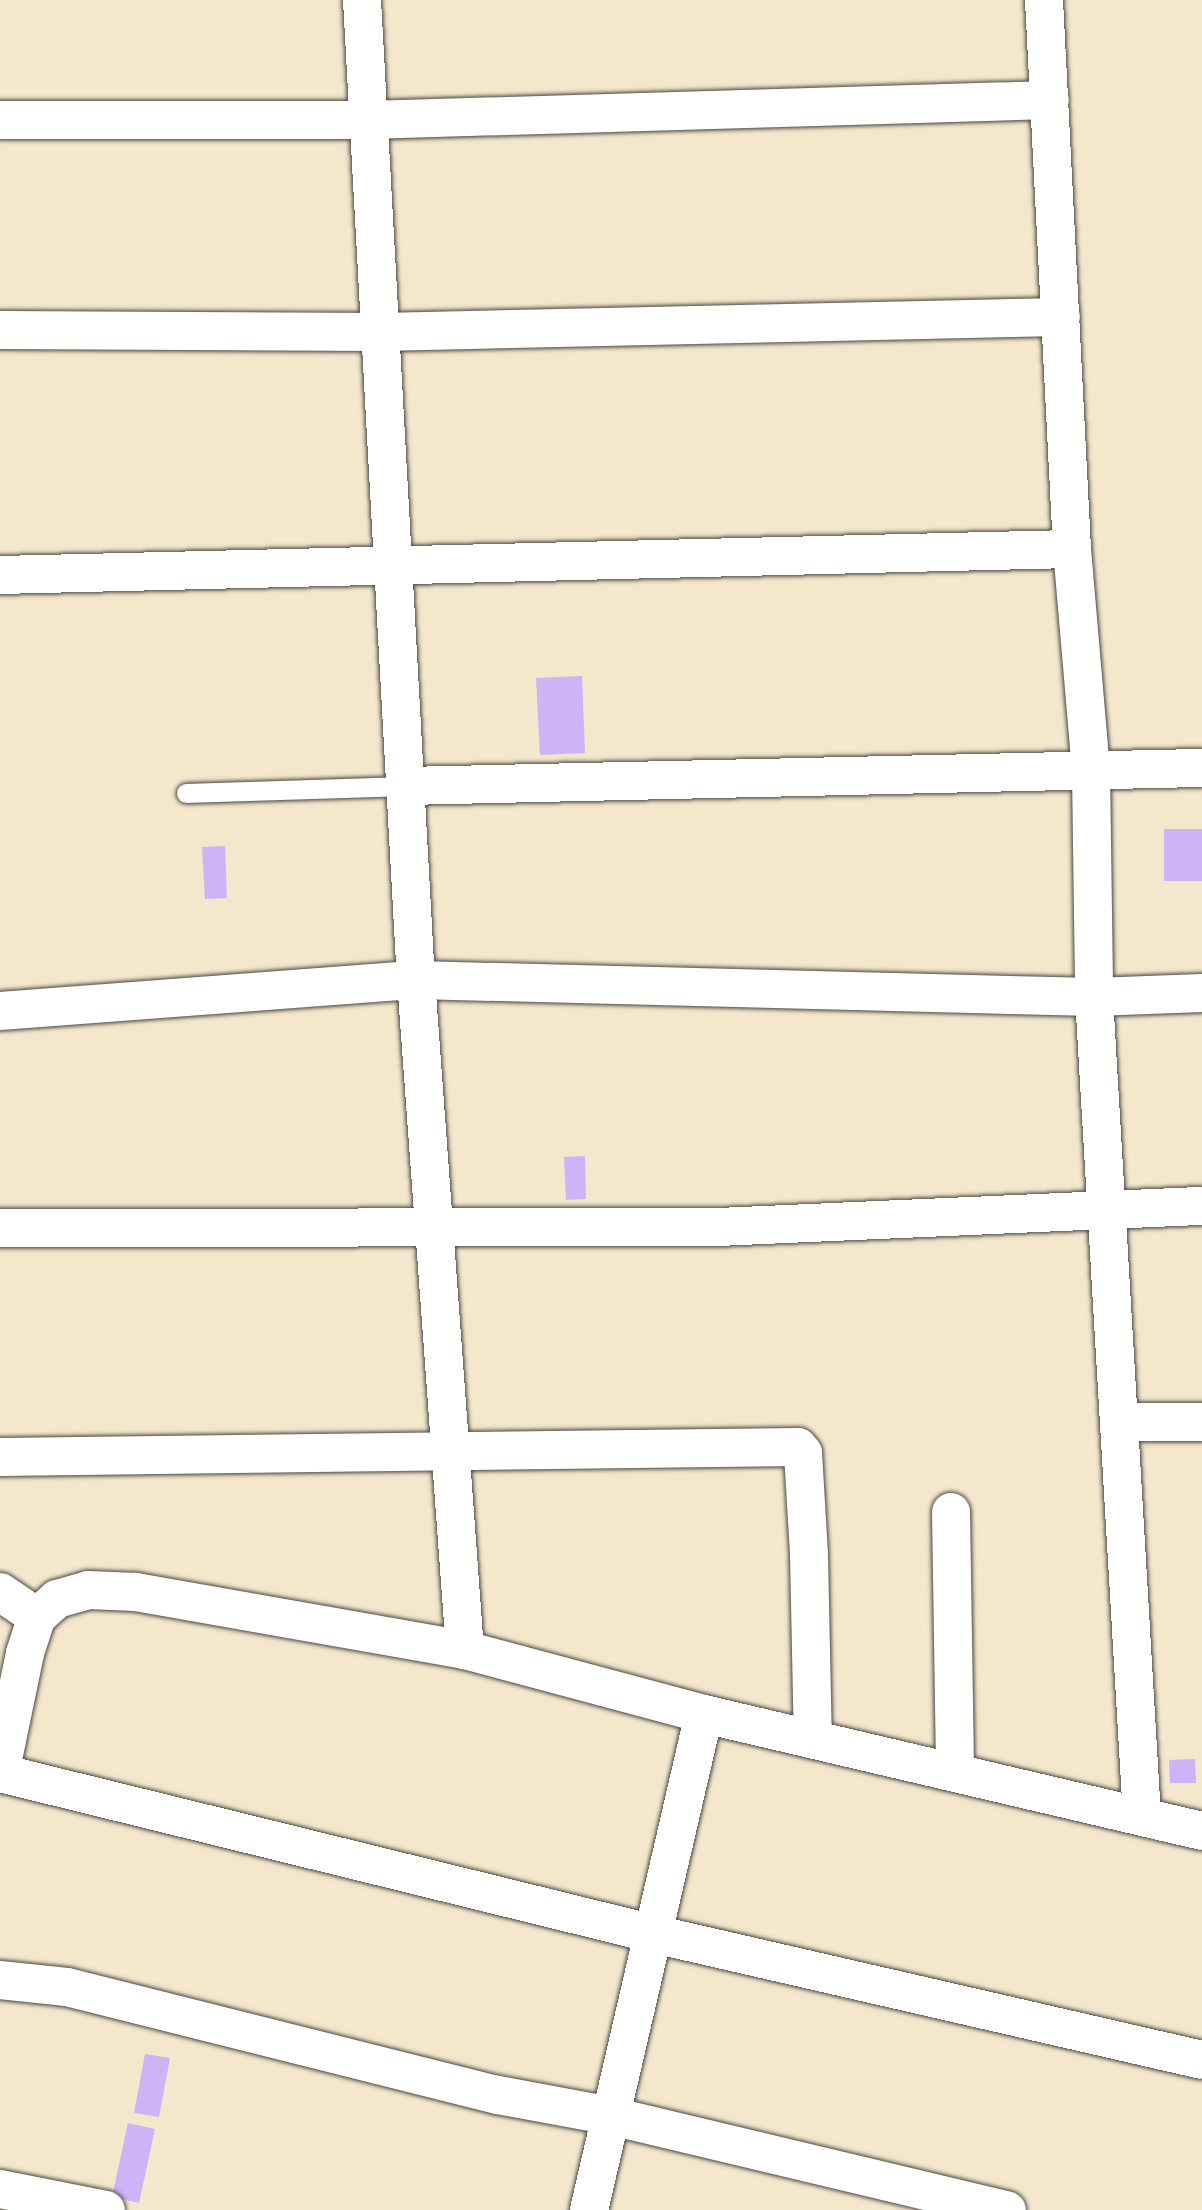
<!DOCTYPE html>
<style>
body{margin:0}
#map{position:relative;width:1202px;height:2210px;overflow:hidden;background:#f4e7cc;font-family:Dekko,sans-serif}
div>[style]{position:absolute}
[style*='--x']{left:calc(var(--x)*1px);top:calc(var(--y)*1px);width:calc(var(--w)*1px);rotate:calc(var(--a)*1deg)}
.building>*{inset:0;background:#ccb4f6}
.roads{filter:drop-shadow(0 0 2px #494743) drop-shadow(0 0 2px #494743)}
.service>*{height:19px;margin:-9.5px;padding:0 9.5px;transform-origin:9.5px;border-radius:9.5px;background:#fff}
.minor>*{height:38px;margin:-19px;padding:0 19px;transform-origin:19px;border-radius:19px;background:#fff}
span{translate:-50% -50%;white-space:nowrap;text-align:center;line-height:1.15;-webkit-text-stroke:7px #fcf5e5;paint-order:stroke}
</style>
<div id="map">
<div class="building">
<i style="clip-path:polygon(582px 676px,585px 753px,540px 755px,536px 678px)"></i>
<i style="clip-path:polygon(1164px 829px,1202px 829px,1202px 881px,1164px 881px)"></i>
<i style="clip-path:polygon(225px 846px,227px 898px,205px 899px,202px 847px)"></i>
<i style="clip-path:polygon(585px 1156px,586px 1199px,566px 1200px,564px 1157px)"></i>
<i style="clip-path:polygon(1195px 1759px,1196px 1783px,1170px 1783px,1169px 1760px)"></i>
<i style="clip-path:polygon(145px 2054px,170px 2058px,159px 2117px,134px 2113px)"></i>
<i style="clip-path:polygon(128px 2123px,155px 2129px,139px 2203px,112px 2197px)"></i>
</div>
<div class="roads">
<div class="service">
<i style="--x:186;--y:793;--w:220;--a:-1.8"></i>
</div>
<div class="minor">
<i style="--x:362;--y:0;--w:981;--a:86.85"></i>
<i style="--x:416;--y:980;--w:672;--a:85.82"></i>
<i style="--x:465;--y:1650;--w:247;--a:15"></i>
<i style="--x:704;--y:1714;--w:512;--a:13.22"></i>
<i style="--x:1044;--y:0;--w:550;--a:87.08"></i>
<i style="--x:1072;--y:549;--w:222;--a:85.1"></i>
<i style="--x:1091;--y:770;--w:227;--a:89.2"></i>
<i style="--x:1094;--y:997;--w:820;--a:86.65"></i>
<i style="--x:0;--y:120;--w:368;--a:0"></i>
<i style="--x:368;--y:120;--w:682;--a:-1.68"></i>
<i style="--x:0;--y:330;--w:380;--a:0.3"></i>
<i style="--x:380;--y:332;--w:681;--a:-1.26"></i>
<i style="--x:0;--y:575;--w:1072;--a:-1.39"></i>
<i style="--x:406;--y:786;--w:796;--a:-1.3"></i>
<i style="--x:0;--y:1011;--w:417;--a:-4.3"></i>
<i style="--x:416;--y:980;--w:678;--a:1.44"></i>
<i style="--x:1094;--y:997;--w:108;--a:-2.1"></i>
<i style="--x:0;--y:1228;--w:718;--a:-0.08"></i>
<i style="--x:718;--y:1227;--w:484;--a:-2.5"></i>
<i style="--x:1119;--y:1422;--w:83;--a:0"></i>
<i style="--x:0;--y:1457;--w:798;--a:-0.72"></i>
<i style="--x:798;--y:1447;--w:8;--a:50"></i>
<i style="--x:803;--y:1453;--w:102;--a:86.6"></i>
<i style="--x:809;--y:1555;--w:184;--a:88.8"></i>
<i style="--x:951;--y:1512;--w:260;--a:89.1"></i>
<i style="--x:0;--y:1592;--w:45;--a:34"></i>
<i style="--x:0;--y:1773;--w:674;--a:13.83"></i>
<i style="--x:654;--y:1934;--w:562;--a:12.95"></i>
<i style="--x:0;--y:1774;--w:124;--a:-78.3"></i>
<i style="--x:25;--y:1653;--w:38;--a:-72"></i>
<i style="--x:37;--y:1617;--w:27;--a:-42"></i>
<i style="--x:57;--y:1599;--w:32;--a:-16"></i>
<i style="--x:88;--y:1590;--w:48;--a:2.4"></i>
<i style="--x:136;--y:1592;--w:334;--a:10"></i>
<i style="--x:0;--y:1980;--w:67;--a:6"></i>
<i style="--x:67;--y:1987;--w:444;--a:14.1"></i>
<i style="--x:498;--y:2095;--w:115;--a:10.5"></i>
<i style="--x:611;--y:2116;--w:407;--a:13.4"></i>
<i style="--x:0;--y:2189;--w:108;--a:11.2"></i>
<i style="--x:589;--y:2210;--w:509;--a:-76.95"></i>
</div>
</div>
</div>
